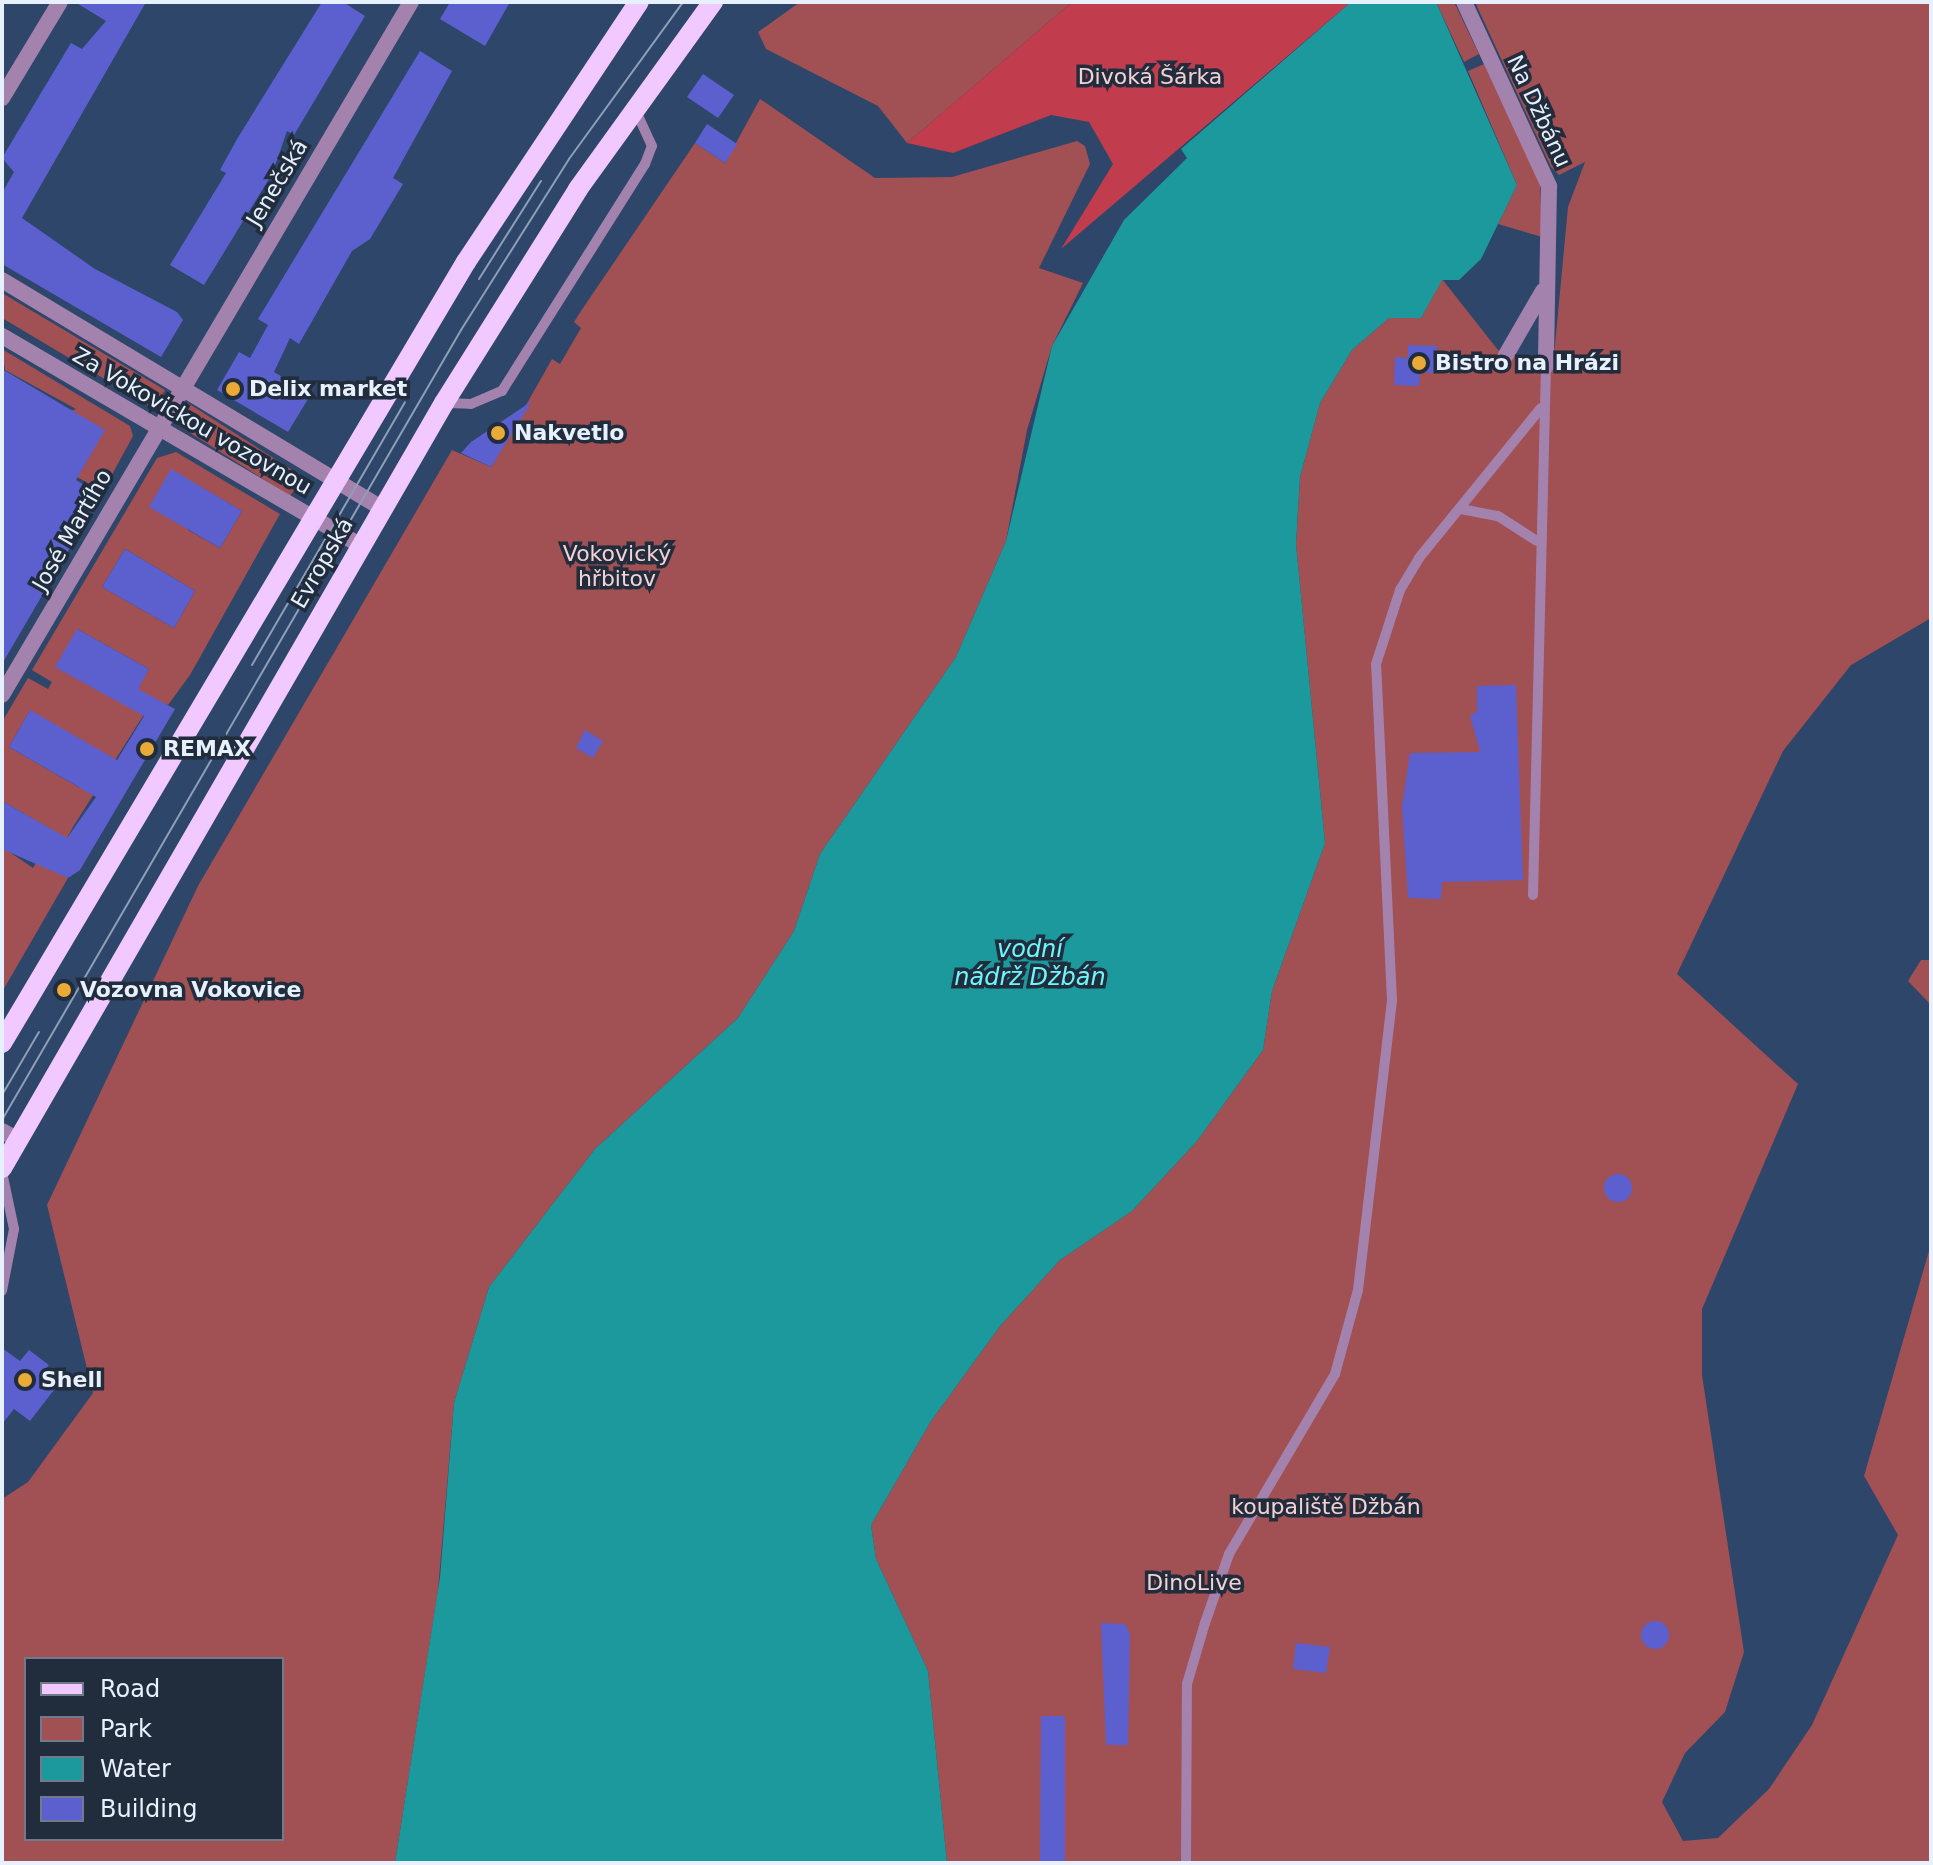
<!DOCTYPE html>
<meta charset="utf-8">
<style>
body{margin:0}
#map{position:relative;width:1933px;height:1865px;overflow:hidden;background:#2d466a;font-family:"DejaVu Sans",sans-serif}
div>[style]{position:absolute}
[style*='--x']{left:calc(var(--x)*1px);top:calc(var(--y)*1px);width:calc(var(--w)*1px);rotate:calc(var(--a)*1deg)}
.green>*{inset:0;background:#a15054}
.forest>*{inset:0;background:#c13c4c}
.water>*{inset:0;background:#1b999d}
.building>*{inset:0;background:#5c60cf}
.round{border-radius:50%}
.lane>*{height:10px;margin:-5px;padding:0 5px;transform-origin:5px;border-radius:5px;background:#a482ae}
.street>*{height:16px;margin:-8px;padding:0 8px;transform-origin:8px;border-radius:8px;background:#a482ae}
.primary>*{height:20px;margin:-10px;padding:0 10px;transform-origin:10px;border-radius:10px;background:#f1c8ff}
.tram>*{height:2px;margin:-1px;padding:0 1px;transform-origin:1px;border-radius:1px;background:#8e9fb7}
.dots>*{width:22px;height:22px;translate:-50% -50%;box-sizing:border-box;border:4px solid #212c3d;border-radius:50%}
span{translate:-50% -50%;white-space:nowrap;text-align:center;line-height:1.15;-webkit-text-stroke:7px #212c3d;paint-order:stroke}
.park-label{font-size:22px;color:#f5d2d2}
.street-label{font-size:22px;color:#e7f0fd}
.poi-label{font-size:22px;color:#e7f0fd;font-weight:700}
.left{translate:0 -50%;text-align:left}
.water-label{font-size:24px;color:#6ef7fb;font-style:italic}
.frame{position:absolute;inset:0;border:4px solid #e7f0fd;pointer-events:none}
.legend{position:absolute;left:24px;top:1657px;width:260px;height:184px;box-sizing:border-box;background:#212c3d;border:2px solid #707a8a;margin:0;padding:10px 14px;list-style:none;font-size:24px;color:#e7f0fd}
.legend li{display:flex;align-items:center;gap:16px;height:40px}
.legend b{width:40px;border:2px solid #707a8a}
</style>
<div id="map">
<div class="green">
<i style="clip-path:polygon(800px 2px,1072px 2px,907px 143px,878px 106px,766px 49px,758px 32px)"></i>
<i style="clip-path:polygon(1436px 2px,1454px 2px,1479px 54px,1464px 62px)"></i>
<i style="clip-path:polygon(1475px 2px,1931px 2px,1931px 618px,1851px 665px,1783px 751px,1677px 974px,1798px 1084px,1702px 1309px,1702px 1375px,1744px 1652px,1725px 1712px,1685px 1753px,1662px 1802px,1683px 1841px,1718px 1838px,1769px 1789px,1812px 1725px,1898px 1535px,1864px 1476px,1931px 1244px,1931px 1863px,947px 1863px,928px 1671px,876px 1559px,871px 1525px,931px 1421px,1000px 1326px,1060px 1260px,1132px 1211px,1197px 1141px,1263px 1050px,1272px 991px,1325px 843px,1296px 544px,1300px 477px,1320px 403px,1352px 350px,1389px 318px,1421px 318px,1442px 279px,1498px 350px,1553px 366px,1568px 207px,1585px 162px,1559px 175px,1551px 167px)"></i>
<i style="clip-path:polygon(1484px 64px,1540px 181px,1542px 237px,1498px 224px,1517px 185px,1468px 71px)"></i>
<i style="clip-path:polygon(evenodd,760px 99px,875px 178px,952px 177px,1077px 141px,1085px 146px,1090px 164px,1039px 268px,1083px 283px,1052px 346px,1027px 430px,1006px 541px,956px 657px,820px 854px,794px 931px,738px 1018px,595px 1149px,489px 1287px,454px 1403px,438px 1591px,395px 1863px,2px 1863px,2px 1499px,28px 1482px,93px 1393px,47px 1205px,198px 886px,452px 450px,491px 467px,552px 359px,560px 364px,581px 328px,574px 322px,581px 311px,695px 143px,725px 163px,760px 99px,26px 1659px,282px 1659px,282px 1839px,26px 1839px,26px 1659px)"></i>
<i style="clip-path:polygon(2px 293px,165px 390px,155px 409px,2px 318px)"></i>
<i style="clip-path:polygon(2px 349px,130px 426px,133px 436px,103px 491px,2px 437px,76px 409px,5px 370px)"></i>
<i style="clip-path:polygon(188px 403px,303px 477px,290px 496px,176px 424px)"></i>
<i style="clip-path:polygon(evenodd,176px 452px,280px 514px,190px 675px,168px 705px,153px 700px,73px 827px,50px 868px,68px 878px,2px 992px,2px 847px,33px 868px,54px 831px,2px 801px,2px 722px,28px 678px,48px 689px,52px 682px,32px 670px,157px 458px,176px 452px,171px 470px,242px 511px,220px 548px,188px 530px,171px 470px,176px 452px,125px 549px,195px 591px,174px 628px,102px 587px,125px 549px,176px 452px,77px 629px,149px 669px,127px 706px,77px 629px,176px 452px,30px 710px,80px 788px,9px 747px,30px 710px)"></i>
<i style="clip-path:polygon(1921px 960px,1931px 960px,1931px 1005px,1908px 981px)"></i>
</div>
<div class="forest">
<i style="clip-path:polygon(1072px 2px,1351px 2px,1061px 249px,1113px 164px,1089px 122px,1051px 115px,953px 153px,907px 143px)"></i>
</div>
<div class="water">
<i style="clip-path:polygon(1351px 2px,1436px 2px,1517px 185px,1481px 259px,1459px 280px,1442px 280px,1421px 318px,1389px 318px,1352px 350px,1320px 403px,1300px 477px,1296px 544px,1325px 843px,1272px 991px,1263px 1050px,1197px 1141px,1132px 1211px,1060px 1260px,1000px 1326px,931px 1421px,871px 1525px,876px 1559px,928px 1671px,947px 1863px,395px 1863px,440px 1577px,454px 1403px,489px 1287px,595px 1149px,738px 1018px,794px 931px,820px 854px,956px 657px,1006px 541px,1052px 346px,1124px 220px,1187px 158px,1181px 149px)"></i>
</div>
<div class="building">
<i style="clip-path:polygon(75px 2px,146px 2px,22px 218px,95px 269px,177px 312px,183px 320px,161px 357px,2px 264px,2px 193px,14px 172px,2px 158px,71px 43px,82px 49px,106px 21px)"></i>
<i style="clip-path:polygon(322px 2px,343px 2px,365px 16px,294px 135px,287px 131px,272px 174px,204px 285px,170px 265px,226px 173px,220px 170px,237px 139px)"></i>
<i style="clip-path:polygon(450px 2px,510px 2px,485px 46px,440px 19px)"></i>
<i style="clip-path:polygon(420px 51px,452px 71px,393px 178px,403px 184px,370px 239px,352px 251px,299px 344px,290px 338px,274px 372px,311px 394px,288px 432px,217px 390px,239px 352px,250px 358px,268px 325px,258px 319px)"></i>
<i style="clip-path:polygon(703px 74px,734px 95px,718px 118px,687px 97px)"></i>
<i style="clip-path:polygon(707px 124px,737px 144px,725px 163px,695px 143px)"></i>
<i style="clip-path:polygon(1408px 345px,1437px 346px,1435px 373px,1420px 372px,1419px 386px,1394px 385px,1395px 357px,1408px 358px)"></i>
<i style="clip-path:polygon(2px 369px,105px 430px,76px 480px,101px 495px,2px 664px)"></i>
<i style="clip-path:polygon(532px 401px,491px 467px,461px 453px,471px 442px)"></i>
<i style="clip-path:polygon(171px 469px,242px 511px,220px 548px,149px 507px)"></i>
<i style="clip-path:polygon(125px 549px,195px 591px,174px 628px,102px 587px)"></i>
<i style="clip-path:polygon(77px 629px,149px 669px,138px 689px,175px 709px,80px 870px,68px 878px,2px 849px,2px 801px,67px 838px,96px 797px,9px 747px,30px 710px,117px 760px,144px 716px,55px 667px)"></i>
<i style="clip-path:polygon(1516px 685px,1523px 880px,1442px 882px,1441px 899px,1408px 898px,1402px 807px,1410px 753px,1480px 752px,1470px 715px,1477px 712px,1477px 686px)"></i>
<i style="clip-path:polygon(585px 730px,603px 741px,593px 758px,576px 748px)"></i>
<i class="round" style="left:1604px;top:1174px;width:28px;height:28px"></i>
<i style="clip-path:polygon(2px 1348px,20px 1361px,29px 1350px,49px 1365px,41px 1374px,57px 1386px,30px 1421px,14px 1409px,2px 1424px)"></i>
<i class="round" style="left:1641px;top:1621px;width:28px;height:28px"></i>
<i style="clip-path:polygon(1101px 1623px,1125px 1624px,1130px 1634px,1128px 1745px,1106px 1745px)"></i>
<i style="clip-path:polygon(1296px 1643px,1330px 1647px,1326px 1673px,1293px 1669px)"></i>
<i style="clip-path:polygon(1041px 1716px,1065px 1716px,1065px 1863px,1040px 1863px)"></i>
</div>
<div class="lane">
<i style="--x:446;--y:403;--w:25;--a:2"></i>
<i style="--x:471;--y:404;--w:34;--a:-23"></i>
<i style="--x:502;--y:391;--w:268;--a:-57.8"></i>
<i style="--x:645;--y:164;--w:19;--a:-69"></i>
<i style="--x:652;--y:146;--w:41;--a:-114.7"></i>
<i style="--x:1461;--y:509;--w:38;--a:11"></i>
<i style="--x:1498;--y:516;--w:46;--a:32.7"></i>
<i style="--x:1533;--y:895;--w:529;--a:-88.59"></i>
<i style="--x:2;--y:1172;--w:58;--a:78.1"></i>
<i style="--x:14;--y:1229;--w:63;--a:101"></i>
<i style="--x:1186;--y:1863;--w:179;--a:-89.7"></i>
<i style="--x:1187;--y:1684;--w:64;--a:-73.6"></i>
<i style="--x:1205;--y:1623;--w:73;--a:-70.8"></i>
<i style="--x:1229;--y:1554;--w:209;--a:-59.5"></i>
<i style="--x:1335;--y:1374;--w:87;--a:-74.7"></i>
<i style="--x:1358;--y:1290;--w:291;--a:-83.3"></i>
<i style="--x:1392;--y:1001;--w:337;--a:-92.7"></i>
<i style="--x:1376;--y:664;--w:78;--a:-72"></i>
<i style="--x:1400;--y:590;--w:37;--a:-59"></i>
<i style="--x:1419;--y:558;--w:193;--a:-50.9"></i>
</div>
<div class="street">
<i style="--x:1464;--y:2;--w:203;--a:65.2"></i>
<i style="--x:1549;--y:186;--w:180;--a:91"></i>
<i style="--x:2;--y:98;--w:112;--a:-58.9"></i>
<i style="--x:2;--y:280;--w:443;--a:31"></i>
<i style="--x:2;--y:336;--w:415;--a:30.3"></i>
<i style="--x:1506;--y:355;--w:74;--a:-60"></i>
<i style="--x:2;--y:695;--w:805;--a:-59.45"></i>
<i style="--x:2;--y:1131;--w:18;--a:29"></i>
</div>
<div class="primary">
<i style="--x:2;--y:1043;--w:908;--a:-59.29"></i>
<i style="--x:466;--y:262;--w:312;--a:-56.4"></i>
<i style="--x:2;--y:1168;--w:884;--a:-59.98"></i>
<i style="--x:444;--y:403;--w:252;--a:-57.9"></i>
<i style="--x:578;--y:189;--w:231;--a:-54.2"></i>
</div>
<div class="tram">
<i style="--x:479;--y:279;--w:116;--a:-57.7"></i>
<i style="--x:252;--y:665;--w:304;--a:-59.8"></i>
<i style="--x:2;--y:1095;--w:73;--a:-59.6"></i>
<i style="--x:2;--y:1120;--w:914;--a:-59.84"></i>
<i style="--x:461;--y:330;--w:202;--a:-57.7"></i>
<i style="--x:569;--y:159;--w:194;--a:-54"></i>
</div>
<div class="dots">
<i style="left:1419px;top:363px;background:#e9aa38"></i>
<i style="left:233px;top:389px;background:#e9aa38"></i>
<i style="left:498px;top:433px;background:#e9aa38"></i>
<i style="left:147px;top:749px;background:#e9aa38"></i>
<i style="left:64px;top:990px;background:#e9aa38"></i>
<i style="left:25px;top:1380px;background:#e9aa38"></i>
</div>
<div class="park-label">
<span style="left:1150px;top:77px">Divoká Šárka</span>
<span style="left:617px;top:566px">Vokovický<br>hřbitov</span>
<span style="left:1326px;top:1507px">koupaliště Džbán</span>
<span style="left:1194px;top:1583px">DinoLive</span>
</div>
<div class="street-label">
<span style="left:1539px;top:111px;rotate:65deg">Na Džbánu</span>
<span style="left:277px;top:183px;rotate:-59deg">Jenečská</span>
<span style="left:192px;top:421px;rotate:30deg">Za Vokovickou vozovnou</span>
<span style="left:72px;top:530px;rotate:-60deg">José Martího</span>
<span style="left:322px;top:563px;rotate:-60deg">Evropská</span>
</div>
<div class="poi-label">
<span class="left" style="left:1435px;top:363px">Bistro na Hrázi</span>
<span class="left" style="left:249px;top:389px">Delix market</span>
<span class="left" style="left:514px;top:433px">Nakvetlo</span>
<span class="left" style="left:163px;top:749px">REMAX</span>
<span class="left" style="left:80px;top:990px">Vozovna Vokovice</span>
<span class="left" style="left:41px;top:1380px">Shell</span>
</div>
<div class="water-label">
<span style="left:1030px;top:964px">vodní<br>nádrž Džbán</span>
</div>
<div class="frame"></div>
<ul class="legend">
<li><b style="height:10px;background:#f1c8ff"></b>Road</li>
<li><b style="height:22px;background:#a15054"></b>Park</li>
<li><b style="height:22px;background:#1b999d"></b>Water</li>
<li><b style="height:22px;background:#5c60cf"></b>Building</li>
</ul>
</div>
